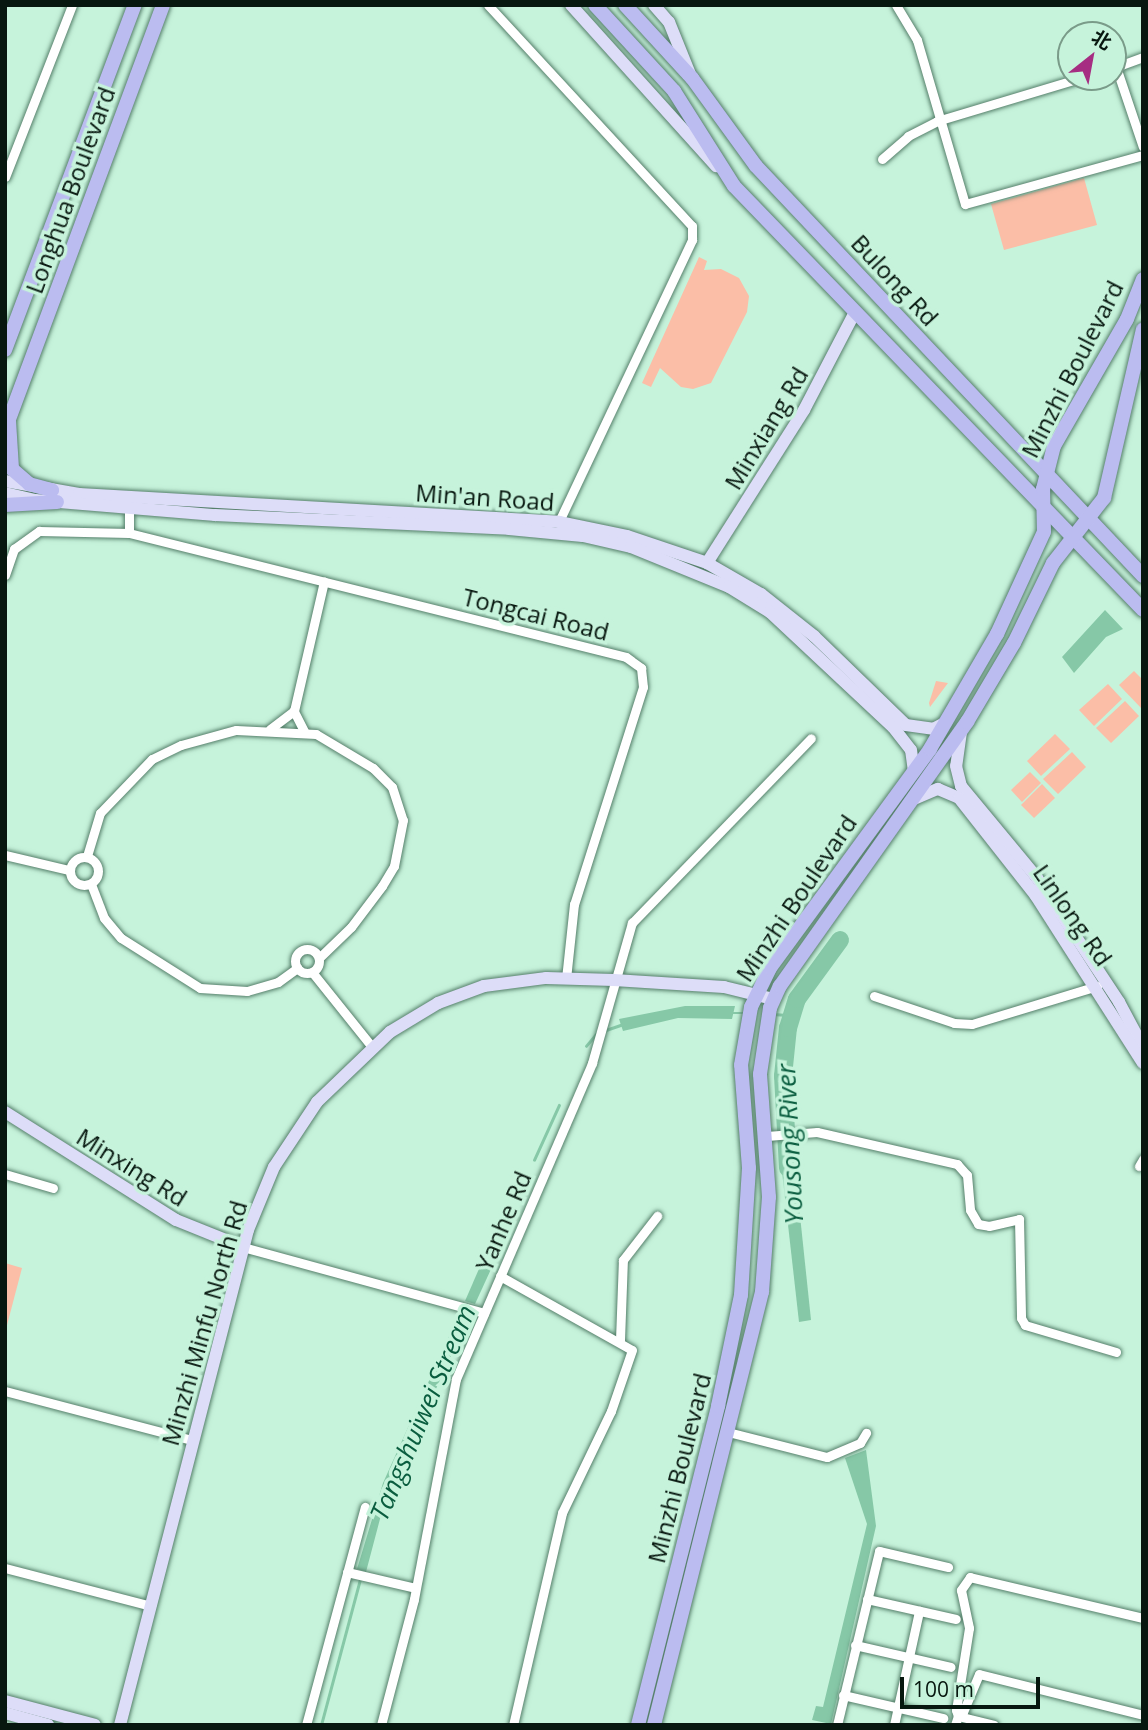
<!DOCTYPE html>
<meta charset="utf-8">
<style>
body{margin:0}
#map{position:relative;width:1148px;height:1730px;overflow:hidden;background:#c6f3db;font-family:"Open Sans","Noto Sans SC",sans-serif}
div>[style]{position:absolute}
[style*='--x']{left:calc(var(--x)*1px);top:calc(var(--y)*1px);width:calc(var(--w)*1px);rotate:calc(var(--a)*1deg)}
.green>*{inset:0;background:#fbbea7}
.water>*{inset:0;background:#86c8a7}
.stream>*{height:2.5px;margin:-1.25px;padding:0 1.25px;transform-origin:1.25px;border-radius:1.25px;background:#86c8a7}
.river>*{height:18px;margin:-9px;padding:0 9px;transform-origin:9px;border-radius:9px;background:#86c8a7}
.roads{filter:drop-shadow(0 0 2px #557f6a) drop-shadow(0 0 2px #557f6a)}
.street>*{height:9px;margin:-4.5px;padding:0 4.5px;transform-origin:4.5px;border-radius:4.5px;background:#fff}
.street>.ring{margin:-4.5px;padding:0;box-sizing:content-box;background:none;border:9px solid #fff;border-radius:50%}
.secondary>*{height:12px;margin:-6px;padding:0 6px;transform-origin:6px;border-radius:6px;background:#ddddf8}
.primary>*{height:14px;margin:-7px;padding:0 7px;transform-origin:7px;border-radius:7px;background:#bbbcf0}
span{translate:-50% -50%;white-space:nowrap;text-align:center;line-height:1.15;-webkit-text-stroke:7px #c6f3db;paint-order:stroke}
.street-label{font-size:24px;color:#07170f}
.water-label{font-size:26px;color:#0a5d3f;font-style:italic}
.frame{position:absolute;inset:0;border:7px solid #07170f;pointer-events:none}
.north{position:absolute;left:1057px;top:21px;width:70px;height:70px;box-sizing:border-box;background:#c6f3db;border:2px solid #7a9b89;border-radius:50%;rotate:31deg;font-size:19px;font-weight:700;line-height:28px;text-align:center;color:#07170f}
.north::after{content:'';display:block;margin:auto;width:24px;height:32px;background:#a62d82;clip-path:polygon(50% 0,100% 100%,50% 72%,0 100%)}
.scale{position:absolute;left:900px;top:1677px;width:140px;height:32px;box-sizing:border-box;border:4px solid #07170f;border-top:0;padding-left:9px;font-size:21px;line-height:24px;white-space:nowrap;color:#07170f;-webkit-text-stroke:5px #c6f3db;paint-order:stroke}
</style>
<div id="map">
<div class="green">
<i style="clip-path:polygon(1084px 178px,1097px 225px,1004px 250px,991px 204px)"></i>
<i style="clip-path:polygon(699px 257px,707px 261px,704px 270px,721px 269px,739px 278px,749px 296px,747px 312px,711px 383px,693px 389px,681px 387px,660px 368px,651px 387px,642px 383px)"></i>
<i style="clip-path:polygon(1134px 671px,1143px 680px,1142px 709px,1119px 685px)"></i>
<i style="clip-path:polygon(936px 681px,948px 683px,930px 707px,929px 703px)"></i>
<i style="clip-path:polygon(1108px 684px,1122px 699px,1094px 726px,1079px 710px)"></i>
<i style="clip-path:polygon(1125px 701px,1139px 716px,1111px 743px,1096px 728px)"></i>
<i style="clip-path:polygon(1055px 734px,1070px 749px,1041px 776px,1027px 761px)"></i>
<i style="clip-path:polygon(1072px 752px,1086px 767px,1058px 794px,1043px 779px)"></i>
<i style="clip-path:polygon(1030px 772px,1041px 783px,1022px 802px,1011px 790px)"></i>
<i style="clip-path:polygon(1042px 784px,1055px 798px,1034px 818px,1021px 805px)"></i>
<i style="clip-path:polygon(5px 1263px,22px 1268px,6px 1329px,5px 1329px)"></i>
</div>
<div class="water">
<i style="clip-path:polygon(1105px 610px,1123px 629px,1106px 637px,1074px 673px,1062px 657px)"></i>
<i style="clip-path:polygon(835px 937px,845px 942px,816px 983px,804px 975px)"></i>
<i style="clip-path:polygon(794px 992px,805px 1000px,794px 1025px,791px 1045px,779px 1044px)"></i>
<i style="clip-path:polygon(685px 1006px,735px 1006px,732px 1019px,678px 1018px,623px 1031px,619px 1019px)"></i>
<i style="clip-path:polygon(778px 1061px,790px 1063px,789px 1124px,778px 1123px)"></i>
<i style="clip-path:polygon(789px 1144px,793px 1149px,811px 1320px,799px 1322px,779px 1145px)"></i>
<i style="clip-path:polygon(482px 1262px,492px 1267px,475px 1304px,465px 1301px)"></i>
<i style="clip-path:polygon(459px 1314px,469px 1317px,385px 1500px,366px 1572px,357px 1569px,383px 1483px)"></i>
<i style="clip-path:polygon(866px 1450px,876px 1526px,831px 1724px,812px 1720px,816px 1706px,823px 1707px,867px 1524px,845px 1458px)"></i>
</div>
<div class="stream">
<i style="--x:731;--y:1013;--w:14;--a:0"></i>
<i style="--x:773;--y:1014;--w:14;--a:4"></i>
<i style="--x:603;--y:1031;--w:21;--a:-19"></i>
<i style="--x:586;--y:1046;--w:17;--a:-50"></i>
<i style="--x:534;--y:1160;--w:60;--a:-65.6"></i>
<i style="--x:321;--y:1725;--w:151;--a:-75"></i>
</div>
<div class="river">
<i style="--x:788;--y:1168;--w:92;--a:-93.1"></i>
<i style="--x:783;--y:1076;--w:48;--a:-84.1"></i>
<i style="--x:788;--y:1028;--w:30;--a:-73"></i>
<i style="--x:797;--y:999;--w:73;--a:-53.9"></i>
</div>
<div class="roads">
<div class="street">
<i style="--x:488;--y:5;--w:301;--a:47.3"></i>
<i style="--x:692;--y:226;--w:14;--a:90"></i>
<i style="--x:692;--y:240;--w:312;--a:115.3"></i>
<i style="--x:896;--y:5;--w:41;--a:59"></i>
<i style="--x:917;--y:40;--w:171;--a:73.7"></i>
<i style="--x:965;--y:204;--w:185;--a:-15.4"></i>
<i style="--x:1116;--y:67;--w:84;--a:71.4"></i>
<i style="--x:1113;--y:68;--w:32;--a:-20"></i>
<i style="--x:882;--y:159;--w:35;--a:-41"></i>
<i style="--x:908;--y:136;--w:33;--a:-27"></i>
<i style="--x:937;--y:121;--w:153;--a:-16.7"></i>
<i style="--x:5;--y:177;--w:185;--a:-68.7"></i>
<i style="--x:129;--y:508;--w:25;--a:90"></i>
<i style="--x:129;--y:533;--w:512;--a:14.01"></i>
<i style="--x:626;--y:657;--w:19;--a:36"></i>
<i style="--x:641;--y:668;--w:19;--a:84"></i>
<i style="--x:643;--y:687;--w:228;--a:107.6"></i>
<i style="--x:574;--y:904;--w:75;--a:96.1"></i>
<i style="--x:5;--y:575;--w:28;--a:-71"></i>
<i style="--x:14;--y:549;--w:31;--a:-36"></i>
<i style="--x:39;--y:531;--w:90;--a:1.3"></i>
<i style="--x:270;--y:729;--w:30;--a:-37"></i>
<i style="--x:305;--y:733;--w:25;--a:-117"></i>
<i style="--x:294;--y:711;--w:133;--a:-77"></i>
<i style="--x:5;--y:855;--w:66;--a:13.2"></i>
<i style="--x:87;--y:856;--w:45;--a:-73.2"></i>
<i style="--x:100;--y:813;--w:75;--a:-46.1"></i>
<i style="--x:152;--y:759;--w:32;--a:-26"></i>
<i style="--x:181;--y:745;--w:57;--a:-15.3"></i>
<i style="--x:236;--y:730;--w:80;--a:2.9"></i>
<i style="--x:316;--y:734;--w:66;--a:30.8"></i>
<i style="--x:373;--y:768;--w:27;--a:45"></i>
<i style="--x:392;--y:787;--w:35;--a:72"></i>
<i style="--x:403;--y:820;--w:47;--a:101.1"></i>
<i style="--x:394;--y:866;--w:23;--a:121"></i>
<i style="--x:382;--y:886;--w:51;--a:127.1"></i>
<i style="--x:351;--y:927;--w:45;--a:135.9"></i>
<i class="ring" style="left:70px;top:857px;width:19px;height:19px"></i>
<i style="--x:91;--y:884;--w:36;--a:69"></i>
<i style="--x:104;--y:918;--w:26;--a:50"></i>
<i style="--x:121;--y:938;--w:93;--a:32.3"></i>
<i style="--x:200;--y:988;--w:47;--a:3.7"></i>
<i style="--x:247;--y:991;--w:32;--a:-16"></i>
<i style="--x:278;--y:982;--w:24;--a:-36"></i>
<i class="ring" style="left:295px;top:949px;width:15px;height:15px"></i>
<i style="--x:312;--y:972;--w:96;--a:51.3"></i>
<i style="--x:874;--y:996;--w:84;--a:18.6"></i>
<i style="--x:954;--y:1023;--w:18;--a:3"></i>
<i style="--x:972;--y:1024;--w:131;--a:-16.9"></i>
<i style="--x:767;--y:1136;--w:50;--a:-4.6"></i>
<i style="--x:817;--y:1132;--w:144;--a:12.9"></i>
<i style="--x:957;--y:1164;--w:15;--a:48"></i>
<i style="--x:967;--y:1175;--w:35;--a:85"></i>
<i style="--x:970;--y:1210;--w:16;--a:60"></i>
<i style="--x:978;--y:1224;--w:11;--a:10"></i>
<i style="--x:989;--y:1226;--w:31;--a:-13"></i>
<i style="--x:1019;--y:1219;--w:99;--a:88.8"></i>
<i style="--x:1021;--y:1318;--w:8;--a:60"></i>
<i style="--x:1025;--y:1325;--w:95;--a:16.5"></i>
<i style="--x:1139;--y:1166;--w:8;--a:-60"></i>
<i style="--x:5;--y:1174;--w:50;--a:16.3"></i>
<i style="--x:243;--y:1247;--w:250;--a:15.3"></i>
<i style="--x:500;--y:1276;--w:151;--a:29.3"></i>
<i style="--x:632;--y:1350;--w:65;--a:109"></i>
<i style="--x:611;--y:1411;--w:113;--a:115.7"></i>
<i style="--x:562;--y:1513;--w:218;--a:103"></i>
<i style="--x:620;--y:1340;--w:80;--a:-87.9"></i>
<i style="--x:623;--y:1260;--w:56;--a:-52.3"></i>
<i style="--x:5;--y:1391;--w:193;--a:14.7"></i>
<i style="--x:728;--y:1432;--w:102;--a:14.2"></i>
<i style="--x:827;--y:1457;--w:36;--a:-23"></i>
<i style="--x:860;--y:1443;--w:12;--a:-59"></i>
<i style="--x:5;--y:1568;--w:151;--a:14.6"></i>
<i style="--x:347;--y:1572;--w:70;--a:13.2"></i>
<i style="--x:867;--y:1599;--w:91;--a:12.7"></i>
<i style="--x:1143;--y:1618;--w:178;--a:-166.7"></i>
<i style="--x:970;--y:1577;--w:16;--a:125"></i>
<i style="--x:961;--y:1590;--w:39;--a:78"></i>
<i style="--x:969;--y:1628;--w:83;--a:99"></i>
<i style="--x:956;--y:1710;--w:6;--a:72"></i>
<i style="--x:958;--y:1716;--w:6;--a:-39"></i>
<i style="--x:963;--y:1712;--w:41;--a:-67.2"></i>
<i style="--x:979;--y:1674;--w:169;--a:14"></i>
<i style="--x:855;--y:1645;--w:98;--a:12.9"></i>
<i style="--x:843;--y:1695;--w:103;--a:13"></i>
<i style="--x:306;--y:1725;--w:226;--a:-74.9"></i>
<i style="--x:381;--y:1725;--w:130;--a:-75.3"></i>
<i style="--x:414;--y:1599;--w:224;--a:-79.2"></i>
<i style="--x:456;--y:1379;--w:344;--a:-66.7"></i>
<i style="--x:592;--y:1063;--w:146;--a:-74.1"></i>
<i style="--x:632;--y:923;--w:257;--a:-45.9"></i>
<i style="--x:837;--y:1725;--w:179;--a:-76.4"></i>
<i style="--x:879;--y:1551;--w:71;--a:13.1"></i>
<i style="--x:894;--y:1725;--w:117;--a:-77.6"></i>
<i style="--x:955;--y:1725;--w:9;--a:-72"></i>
<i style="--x:958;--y:1716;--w:37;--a:14"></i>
</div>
<div class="secondary">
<i style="--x:571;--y:5;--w:217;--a:48"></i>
<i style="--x:654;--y:5;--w:23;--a:49"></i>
<i style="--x:669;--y:22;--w:56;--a:68"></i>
<i style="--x:5;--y:481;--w:75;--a:10"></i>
<i style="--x:79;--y:494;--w:481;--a:3.3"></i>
<i style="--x:559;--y:522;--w:69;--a:11.6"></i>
<i style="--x:627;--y:536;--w:84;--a:18.6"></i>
<i style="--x:707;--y:563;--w:62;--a:29.9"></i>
<i style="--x:761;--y:594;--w:68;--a:38.4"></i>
<i style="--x:814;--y:636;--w:128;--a:44.1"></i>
<i style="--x:906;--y:725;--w:27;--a:8"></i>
<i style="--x:933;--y:729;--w:15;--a:-28"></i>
<i style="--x:5;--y:493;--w:31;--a:13"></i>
<i style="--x:35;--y:500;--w:181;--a:4.8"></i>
<i style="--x:215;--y:515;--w:294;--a:2.7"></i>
<i style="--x:509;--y:529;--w:74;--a:5.4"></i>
<i style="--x:583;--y:536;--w:49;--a:12.9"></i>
<i style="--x:631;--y:547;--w:106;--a:22.2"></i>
<i style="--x:729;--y:587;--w:48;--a:31.4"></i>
<i style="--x:770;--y:612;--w:168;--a:43.1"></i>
<i style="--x:893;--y:727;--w:29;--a:52"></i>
<i style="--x:911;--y:750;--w:21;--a:82"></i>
<i style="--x:707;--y:563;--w:181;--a:-57.6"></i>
<i style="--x:804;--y:410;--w:110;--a:-62.5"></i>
<i style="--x:961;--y:732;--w:34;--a:98"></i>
<i style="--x:956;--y:766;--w:21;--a:76"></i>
<i style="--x:961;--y:786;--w:119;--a:50.4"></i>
<i style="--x:1037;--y:878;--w:149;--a:56.5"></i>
<i style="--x:1119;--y:1002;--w:51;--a:61.9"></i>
<i style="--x:914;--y:799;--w:26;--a:-23"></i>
<i style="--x:938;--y:789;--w:23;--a:23"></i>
<i style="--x:959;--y:798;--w:125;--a:51.8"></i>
<i style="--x:1036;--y:896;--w:198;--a:57.4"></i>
<i style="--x:5;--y:1112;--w:202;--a:32.3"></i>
<i style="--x:176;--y:1220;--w:72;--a:21.9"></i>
<i style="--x:5;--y:1701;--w:93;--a:14.9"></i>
<i style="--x:5;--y:1713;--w:45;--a:15.6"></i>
<i style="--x:120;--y:1725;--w:511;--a:-75.5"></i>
<i style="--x:248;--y:1230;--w:68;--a:-67.6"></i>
<i style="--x:274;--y:1167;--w:78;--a:-56.5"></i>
<i style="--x:317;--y:1102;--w:101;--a:-43.8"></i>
<i style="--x:390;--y:1032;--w:56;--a:-31.1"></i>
<i style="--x:438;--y:1003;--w:49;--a:-20.3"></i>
<i style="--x:484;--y:986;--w:63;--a:-7.4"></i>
<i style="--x:546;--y:978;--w:68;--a:1.7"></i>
<i style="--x:614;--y:980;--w:110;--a:3.6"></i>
<i style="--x:724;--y:987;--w:50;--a:13.8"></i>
</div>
<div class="primary">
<i style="--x:595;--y:5;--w:117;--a:47.4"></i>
<i style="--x:674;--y:91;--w:112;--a:57.7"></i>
<i style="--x:734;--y:186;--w:589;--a:46.03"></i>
<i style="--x:625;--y:5;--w:99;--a:47.5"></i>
<i style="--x:692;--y:78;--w:109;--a:54"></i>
<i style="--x:756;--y:166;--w:564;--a:46.65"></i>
<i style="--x:5;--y:350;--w:369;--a:-69.4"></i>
<i style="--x:9;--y:421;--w:48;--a:86.4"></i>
<i style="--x:12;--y:469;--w:23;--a:41"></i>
<i style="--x:29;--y:484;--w:24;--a:15"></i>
<i style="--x:5;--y:430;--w:453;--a:-69.6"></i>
<i style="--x:5;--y:505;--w:52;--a:-3.3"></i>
<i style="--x:638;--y:1725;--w:329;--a:-75.9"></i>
<i style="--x:718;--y:1406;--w:113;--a:-78.3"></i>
<i style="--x:741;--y:1295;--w:127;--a:-86.4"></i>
<i style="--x:749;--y:1168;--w:103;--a:-94.4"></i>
<i style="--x:741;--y:1065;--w:59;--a:-80.2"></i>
<i style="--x:751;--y:1007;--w:43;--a:-64"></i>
<i style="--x:770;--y:968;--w:271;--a:-53.8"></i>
<i style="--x:930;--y:749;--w:133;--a:-59.8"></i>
<i style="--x:997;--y:634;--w:112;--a:-65.3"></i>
<i style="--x:1044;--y:532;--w:43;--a:-91.3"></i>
<i style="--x:1043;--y:489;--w:44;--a:-75.7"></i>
<i style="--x:1054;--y:446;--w:146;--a:-60.1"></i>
<i style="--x:1127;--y:319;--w:43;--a:-68.2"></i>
<i style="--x:654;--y:1725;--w:446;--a:-76"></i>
<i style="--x:762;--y:1292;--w:95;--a:-85.8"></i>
<i style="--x:769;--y:1197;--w:123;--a:-94.2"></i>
<i style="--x:760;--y:1074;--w:67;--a:-81.4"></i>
<i style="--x:770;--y:1008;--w:24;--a:-66"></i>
<i style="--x:780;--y:986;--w:324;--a:-54.7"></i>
<i style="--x:967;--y:722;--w:92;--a:-59.3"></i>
<i style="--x:1014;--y:643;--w:89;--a:-64"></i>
<i style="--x:1053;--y:563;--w:83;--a:-51.9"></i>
<i style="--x:1104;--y:498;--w:173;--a:-77"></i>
</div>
</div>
<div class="street-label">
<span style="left:70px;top:190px;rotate:-70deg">Longhua Boulevard</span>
<span style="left:895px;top:280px;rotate:47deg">Bulong Rd</span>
<span style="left:1072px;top:369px;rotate:-63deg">Minzhi Boulevard</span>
<span style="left:766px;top:428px;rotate:-59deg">Minxiang Rd</span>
<span style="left:485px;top:497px;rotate:4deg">Min'an Road</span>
<span style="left:536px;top:614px;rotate:14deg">Tongcai Road</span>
<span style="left:796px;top:898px;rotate:-56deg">Minzhi Boulevard</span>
<span style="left:1073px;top:915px;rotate:55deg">Linlong Rd</span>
<span style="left:132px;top:1167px;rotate:32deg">Minxing Rd</span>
<span style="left:503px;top:1221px;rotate:-67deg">Yanhe Rd</span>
<span style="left:204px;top:1323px;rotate:-74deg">Minzhi Minfu North Rd</span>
<span style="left:679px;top:1468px;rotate:-76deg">Minzhi Boulevard</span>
</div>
<div class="water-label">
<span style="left:790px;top:1144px;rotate:-93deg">Yousong River</span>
<span style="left:423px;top:1413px;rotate:-67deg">Tangshuiwei Stream</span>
</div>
<div class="frame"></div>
<div class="north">北</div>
<div class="scale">100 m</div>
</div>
